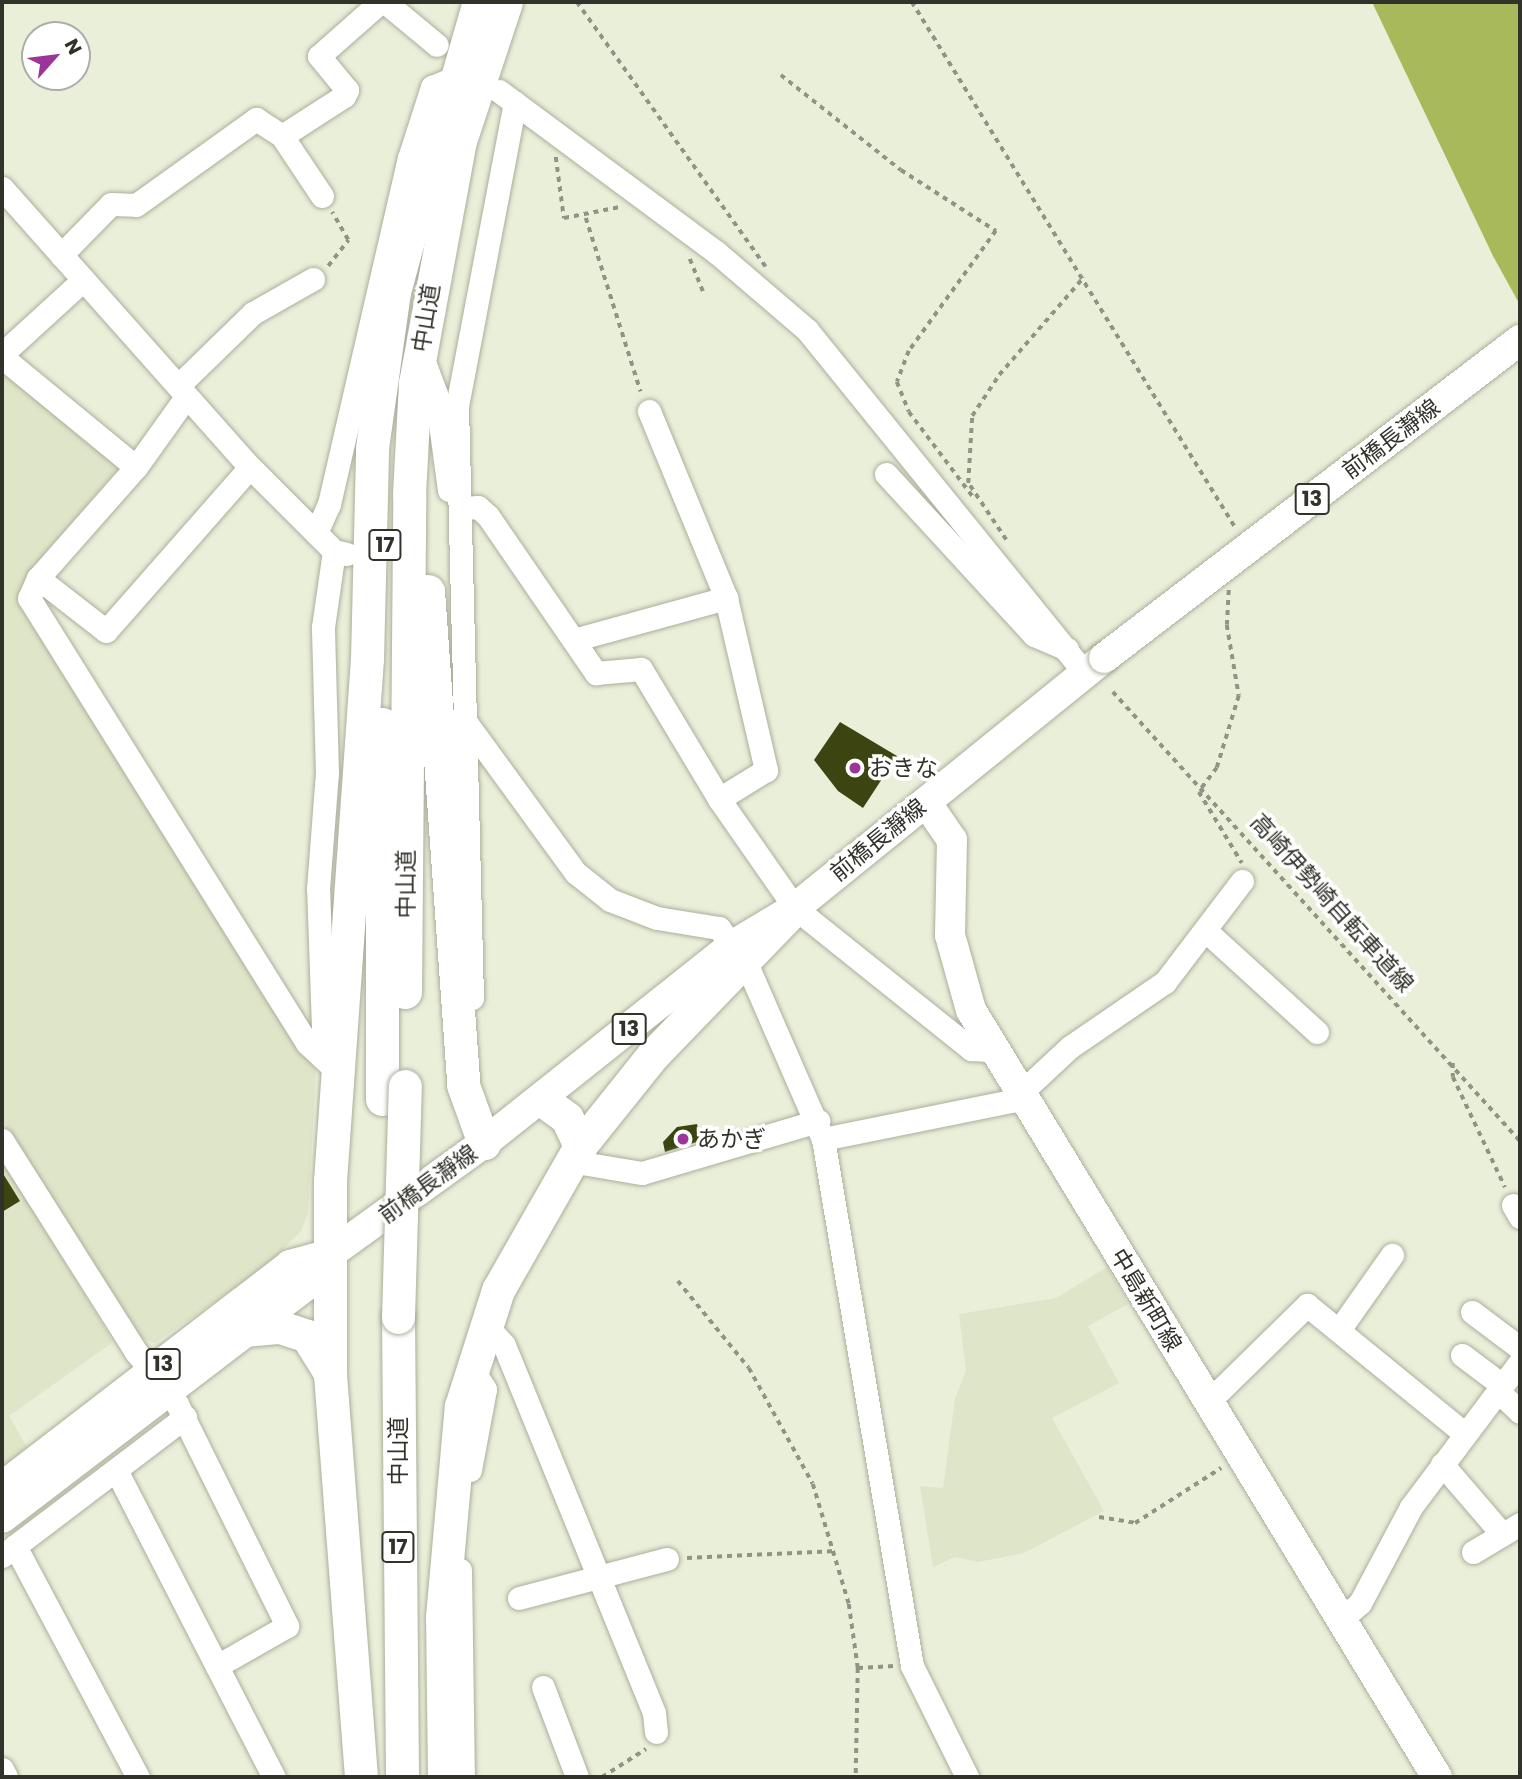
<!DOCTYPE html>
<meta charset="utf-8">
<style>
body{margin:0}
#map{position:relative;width:1522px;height:1779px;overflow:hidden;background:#eaefd9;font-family:Poppins,"Noto Sans JP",sans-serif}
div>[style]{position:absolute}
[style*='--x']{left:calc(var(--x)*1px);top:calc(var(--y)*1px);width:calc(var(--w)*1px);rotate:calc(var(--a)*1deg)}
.built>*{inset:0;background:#dfe5c8}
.water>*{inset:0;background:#a8b95b}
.building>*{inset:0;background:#3c4411}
.path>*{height:3.5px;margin-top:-1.75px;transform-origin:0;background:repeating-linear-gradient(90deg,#919485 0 5px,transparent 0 10px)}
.roads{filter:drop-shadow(0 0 2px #aaaf9b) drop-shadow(0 0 2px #aaaf9b)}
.minor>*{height:23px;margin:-11.5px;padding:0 11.5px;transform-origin:11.5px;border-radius:11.5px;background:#fff}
.major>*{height:30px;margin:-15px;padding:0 15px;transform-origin:15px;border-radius:15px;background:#fff}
.highway>*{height:33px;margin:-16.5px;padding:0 16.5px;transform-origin:16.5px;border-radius:16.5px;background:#fff}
.bridges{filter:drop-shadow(0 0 2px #aaaf9b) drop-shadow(0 0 2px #aaaf9b)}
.major-bridge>*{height:30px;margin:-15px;padding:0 15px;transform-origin:15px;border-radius:15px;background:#fff}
.highway-bridge>*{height:33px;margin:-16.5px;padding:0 16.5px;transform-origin:16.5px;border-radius:16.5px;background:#fff}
.dots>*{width:19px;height:19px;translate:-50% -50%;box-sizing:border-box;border:4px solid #fff;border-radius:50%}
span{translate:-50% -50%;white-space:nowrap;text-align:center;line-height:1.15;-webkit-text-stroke:7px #fff;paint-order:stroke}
.shield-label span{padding:2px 5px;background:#fff;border:2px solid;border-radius:5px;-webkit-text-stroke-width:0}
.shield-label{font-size:21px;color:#31332a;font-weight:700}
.street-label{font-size:23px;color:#31332a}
.poi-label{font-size:23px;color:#31332a}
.left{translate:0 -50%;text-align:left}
.frame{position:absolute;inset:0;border:4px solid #31332a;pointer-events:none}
.north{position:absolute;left:21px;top:21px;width:70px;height:70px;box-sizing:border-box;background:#fff;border:2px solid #adadaa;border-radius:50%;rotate:62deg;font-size:19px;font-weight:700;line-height:28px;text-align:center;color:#31332a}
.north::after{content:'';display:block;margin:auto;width:24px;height:32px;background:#9b359a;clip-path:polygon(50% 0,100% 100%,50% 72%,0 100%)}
</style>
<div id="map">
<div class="built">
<i style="clip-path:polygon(2px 373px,120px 466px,25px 578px,21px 608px,316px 1071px,308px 1214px,301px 1231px,266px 1266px,155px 1343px,140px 1338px,2px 1120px)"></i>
<i style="clip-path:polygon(2px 1159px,113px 1342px,9px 1416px,27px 1447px,2px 1467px)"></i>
<i style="clip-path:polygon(1107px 1267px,1128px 1304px,1088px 1326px,1119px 1383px,1052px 1418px,1104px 1511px,1024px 1553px,978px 1562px,955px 1557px,933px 1567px,920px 1486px,943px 1488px,955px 1399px,966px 1370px,959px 1314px,1056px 1298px)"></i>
</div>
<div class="water">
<i style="clip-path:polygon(1372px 2px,1520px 2px,1520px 305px,1493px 256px)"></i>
</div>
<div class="building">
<i style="clip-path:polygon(840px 722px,897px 756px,863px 808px,838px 791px,814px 760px)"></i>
<i style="clip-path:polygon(697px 1124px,700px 1141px,665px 1152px,663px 1142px,677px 1127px)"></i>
<i style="clip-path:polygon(2px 1172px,20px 1201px,2px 1212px)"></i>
</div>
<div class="path">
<i style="--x:577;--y:2;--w:325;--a:54.5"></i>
<i style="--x:912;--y:2;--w:616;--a:58.4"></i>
<i style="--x:781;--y:75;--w:153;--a:38.4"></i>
<i style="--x:901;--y:170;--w:113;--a:32.7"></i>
<i style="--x:996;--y:231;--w:148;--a:125.9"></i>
<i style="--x:909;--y:351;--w:33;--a:111"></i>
<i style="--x:897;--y:382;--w:32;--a:68"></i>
<i style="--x:909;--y:412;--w:106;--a:53"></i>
<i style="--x:556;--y:157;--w:62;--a:82.5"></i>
<i style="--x:564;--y:218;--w:57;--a:-11.1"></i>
<i style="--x:586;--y:218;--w:182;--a:72.5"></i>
<i style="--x:690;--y:259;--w:35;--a:68"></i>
<i style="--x:328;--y:266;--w:33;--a:-52"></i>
<i style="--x:348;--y:240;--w:32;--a:-120"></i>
<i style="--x:1006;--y:540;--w:69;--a:-123.7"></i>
<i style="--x:968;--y:483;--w:67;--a:-86.6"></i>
<i style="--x:972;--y:416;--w:49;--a:-56.6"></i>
<i style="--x:999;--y:375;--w:130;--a:-49.1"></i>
<i style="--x:1229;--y:590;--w:35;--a:93"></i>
<i style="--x:1227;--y:625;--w:72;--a:80.4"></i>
<i style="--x:1239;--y:696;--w:75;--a:107"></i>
<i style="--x:1217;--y:768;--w:30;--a:127"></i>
<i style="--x:1199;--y:792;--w:83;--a:58.8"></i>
<i style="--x:1113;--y:692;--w:606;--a:47.81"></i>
<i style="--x:1453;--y:1063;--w:14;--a:90"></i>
<i style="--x:1453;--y:1077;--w:122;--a:64.7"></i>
<i style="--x:678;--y:1281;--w:112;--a:50.8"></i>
<i style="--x:749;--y:1368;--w:132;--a:61.1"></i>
<i style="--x:813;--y:1484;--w:125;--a:73.3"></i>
<i style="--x:849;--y:1604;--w:65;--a:82"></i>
<i style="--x:858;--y:1668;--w:109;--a:91.1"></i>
<i style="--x:1099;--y:1517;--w:36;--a:9"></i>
<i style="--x:1135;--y:1523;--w:102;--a:-32.6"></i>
<i style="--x:687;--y:1558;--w:150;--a:-2.7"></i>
<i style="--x:858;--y:1668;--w:36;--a:-3"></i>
<i style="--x:602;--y:1777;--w:52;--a:-32.5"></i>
</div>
<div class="roads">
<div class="minor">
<i style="--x:385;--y:2;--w:67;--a:39.6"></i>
<i style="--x:499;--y:91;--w:270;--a:36.6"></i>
<i style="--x:716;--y:252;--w:120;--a:40.6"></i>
<i style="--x:807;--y:330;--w:442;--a:51"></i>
<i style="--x:2;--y:188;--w:373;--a:48.4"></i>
<i style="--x:250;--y:467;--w:119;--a:45"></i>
<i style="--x:334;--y:551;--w:13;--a:13"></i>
<i style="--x:322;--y:196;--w:72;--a:-123.7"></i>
<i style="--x:282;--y:136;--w:74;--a:-32.8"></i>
<i style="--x:344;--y:96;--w:7;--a:-63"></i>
<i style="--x:347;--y:90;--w:44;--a:-129.5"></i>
<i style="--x:319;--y:56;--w:81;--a:-41.5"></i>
<i style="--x:61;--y:255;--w:71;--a:-45.6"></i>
<i style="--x:111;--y:204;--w:25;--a:2"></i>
<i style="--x:136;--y:205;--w:148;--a:-35.6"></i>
<i style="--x:256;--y:119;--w:31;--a:33"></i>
<i style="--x:2;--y:354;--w:110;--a:-42.4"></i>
<i style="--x:422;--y:356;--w:40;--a:69.8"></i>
<i style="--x:436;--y:394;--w:97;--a:82.3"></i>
<i style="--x:2;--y:357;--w:173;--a:39.4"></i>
<i style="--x:181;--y:383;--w:100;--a:-44.2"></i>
<i style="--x:253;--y:313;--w:69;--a:-29.5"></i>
<i style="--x:186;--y:397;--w:86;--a:125.5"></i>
<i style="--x:136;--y:467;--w:148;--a:131.4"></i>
<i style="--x:38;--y:578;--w:22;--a:114"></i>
<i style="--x:29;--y:598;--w:525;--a:58.01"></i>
<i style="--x:307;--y:1043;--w:40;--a:43"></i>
<i style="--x:649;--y:411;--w:202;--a:67.6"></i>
<i style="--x:726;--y:598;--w:177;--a:76.9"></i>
<i style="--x:766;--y:770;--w:55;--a:148.3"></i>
<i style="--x:719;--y:799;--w:133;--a:55.1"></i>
<i style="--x:795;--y:908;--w:226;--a:38.7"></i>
<i style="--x:971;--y:1049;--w:22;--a:3"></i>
<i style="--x:886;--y:474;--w:219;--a:47.4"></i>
<i style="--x:1034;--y:635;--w:36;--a:23"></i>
<i style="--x:463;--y:508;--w:15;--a:-4"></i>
<i style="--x:478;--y:507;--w:13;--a:42"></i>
<i style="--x:488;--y:516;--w:191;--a:55.5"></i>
<i style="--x:596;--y:673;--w:45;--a:-5.1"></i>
<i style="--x:641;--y:669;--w:152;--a:59"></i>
<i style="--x:316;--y:533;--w:32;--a:-66"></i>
<i style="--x:329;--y:504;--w:355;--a:-77"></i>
<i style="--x:409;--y:158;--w:75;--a:-72.1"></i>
<i style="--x:432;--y:87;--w:23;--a:-23"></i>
<i style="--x:38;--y:578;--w:86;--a:37.9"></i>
<i style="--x:106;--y:631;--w:218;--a:-48.7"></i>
<i style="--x:577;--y:639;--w:155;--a:-15.4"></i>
<i style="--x:465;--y:721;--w:188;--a:53.9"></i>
<i style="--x:576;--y:873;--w:43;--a:38.5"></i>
<i style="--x:610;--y:900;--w:50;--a:21"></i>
<i style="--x:657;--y:918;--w:63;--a:9.2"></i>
<i style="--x:719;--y:928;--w:54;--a:54.8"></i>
<i style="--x:750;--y:972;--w:182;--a:66.4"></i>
<i style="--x:823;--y:1139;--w:534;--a:80.41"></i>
<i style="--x:912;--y:1666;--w:124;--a:63.6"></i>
<i style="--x:1206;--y:931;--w:150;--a:42.3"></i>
<i style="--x:472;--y:998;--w:592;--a:-91.45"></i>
<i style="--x:457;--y:406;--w:309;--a:-79.2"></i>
<i style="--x:324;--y:1057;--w:168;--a:-92"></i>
<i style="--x:318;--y:889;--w:116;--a:-85.6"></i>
<i style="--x:327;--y:773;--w:146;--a:-91.6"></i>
<i style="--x:323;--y:627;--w:77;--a:-81.8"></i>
<i style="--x:823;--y:1139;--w:193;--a:-11.4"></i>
<i style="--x:1012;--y:1101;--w:79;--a:-43"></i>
<i style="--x:1070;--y:1047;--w:115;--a:-34.4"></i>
<i style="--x:1165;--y:982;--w:127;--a:-52.7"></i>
<i style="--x:2;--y:1140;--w:251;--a:57.7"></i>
<i style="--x:136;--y:1352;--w:66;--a:51.7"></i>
<i style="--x:177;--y:1404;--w:248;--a:63.6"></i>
<i style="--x:287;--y:1626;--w:81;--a:150.3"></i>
<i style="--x:570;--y:1161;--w:73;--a:9.5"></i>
<i style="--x:642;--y:1173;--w:184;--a:-16.5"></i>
<i style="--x:1513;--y:1205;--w:14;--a:60"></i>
<i style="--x:1472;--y:1312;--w:60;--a:36.9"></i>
<i style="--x:485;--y:1324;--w:28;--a:48"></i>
<i style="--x:504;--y:1345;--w:397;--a:67.8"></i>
<i style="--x:654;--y:1713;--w:19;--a:84"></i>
<i style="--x:1339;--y:1330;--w:92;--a:-54.8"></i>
<i style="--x:1462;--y:1355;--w:50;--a:36.9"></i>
<i style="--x:1498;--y:1391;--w:30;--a:44"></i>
<i style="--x:1208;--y:1402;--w:139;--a:-44.4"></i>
<i style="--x:1307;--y:1305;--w:203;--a:39.2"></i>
<i style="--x:1442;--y:1464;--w:92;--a:49.4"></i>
<i style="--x:116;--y:1470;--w:345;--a:62.8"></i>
<i style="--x:470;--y:1470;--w:82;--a:-79.5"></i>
<i style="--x:485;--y:1389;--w:24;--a:-123"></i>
<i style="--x:15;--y:1546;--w:262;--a:62"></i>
<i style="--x:1473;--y:1552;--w:55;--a:-30.8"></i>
<i style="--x:2;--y:1556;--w:230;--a:-37.2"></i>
<i style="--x:460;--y:1570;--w:207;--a:89.2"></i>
<i style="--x:519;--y:1598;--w:153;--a:-14.8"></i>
<i style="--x:1341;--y:1620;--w:25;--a:-42"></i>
<i style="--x:1360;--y:1603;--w:109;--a:-62"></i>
<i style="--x:1411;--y:1507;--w:181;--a:-53.1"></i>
<i style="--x:543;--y:1687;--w:96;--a:69.3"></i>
<i style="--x:2;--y:1769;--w:9;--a:63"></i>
</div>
<div class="major">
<i style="--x:926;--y:802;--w:46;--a:55.6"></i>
<i style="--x:952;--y:840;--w:95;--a:91.2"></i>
<i style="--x:950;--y:935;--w:78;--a:74.4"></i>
<i style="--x:971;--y:1010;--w:897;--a:58.72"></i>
<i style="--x:2;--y:1487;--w:364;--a:-37.6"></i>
<i style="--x:290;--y:1265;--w:41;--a:-15.4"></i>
<i style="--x:2;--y:1518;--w:382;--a:-37.4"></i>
<i style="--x:305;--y:1286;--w:41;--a:-52"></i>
<i style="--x:330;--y:1254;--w:190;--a:-35.8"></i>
<i style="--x:484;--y:1143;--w:315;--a:-38.5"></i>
<i style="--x:730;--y:947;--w:76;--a:-31"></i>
<i style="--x:795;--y:908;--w:397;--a:-39"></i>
</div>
<div class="highway">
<i style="--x:420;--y:206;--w:212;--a:-73.9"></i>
<i style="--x:428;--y:591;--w:495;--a:85.9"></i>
<i style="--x:463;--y:1085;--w:62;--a:70.1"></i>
<i style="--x:382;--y:724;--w:375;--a:90"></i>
<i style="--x:405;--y:992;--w:498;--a:-89.5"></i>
<i style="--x:409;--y:494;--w:111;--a:-86.9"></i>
<i style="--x:415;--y:383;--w:246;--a:-79.5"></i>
<i style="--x:460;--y:141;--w:146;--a:-71.7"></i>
<i style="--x:580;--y:1146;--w:117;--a:-51.3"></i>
<i style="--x:653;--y:1055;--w:204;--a:-46"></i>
<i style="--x:398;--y:1317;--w:460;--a:89.5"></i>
<i style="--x:244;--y:1330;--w:36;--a:-5"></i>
<i style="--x:280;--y:1327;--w:28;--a:18"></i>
<i style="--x:307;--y:1336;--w:44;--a:58.1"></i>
<i style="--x:361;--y:1777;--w:403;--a:-94.4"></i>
<i style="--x:330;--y:1375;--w:194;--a:-90"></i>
<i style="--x:330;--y:1181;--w:523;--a:-85.95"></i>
<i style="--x:367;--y:659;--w:211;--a:-88.6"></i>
<i style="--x:372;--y:448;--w:158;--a:-82"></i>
<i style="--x:394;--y:292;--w:111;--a:-74.8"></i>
<i style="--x:444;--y:1777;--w:160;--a:-90.7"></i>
<i style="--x:442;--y:1617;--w:212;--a:-84.9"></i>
<i style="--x:461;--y:1406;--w:122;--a:-72.3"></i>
<i style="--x:498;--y:1290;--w:166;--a:-60.3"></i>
<i style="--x:580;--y:1146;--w:31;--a:-115"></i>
<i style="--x:567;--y:1118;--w:32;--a:-144"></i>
</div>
</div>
<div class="bridges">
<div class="major-bridge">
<i style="--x:1104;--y:658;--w:524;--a:-37.4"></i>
</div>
<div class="highway-bridge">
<i style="--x:398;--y:1317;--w:231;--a:-88.3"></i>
</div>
</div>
<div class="dots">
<i style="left:855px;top:768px;background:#9b359a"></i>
<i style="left:683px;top:1139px;background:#9b359a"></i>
</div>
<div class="shield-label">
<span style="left:1312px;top:499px">13</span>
<span style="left:385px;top:545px">17</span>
<span style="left:629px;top:1029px">13</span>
<span style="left:163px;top:1364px">13</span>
<span style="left:398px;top:1547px">17</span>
</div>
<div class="street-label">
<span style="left:426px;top:318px;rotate:-81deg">中山道</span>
<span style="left:1391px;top:439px;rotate:-37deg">前橋長瀞線</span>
<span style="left:878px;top:840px;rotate:-39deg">前橋長瀞線</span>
<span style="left:406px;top:884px;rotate:-90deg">中山道</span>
<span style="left:1332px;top:903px;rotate:48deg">高崎伊勢崎自転車道線</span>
<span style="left:428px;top:1184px;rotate:-36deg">前橋長瀞線</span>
<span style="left:1146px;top:1300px;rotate:59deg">中島新町線</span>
<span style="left:398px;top:1451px;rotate:-90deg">中山道</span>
</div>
<div class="poi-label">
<span class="left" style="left:869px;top:768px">おきな</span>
<span class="left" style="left:697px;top:1139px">あかぎ</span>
</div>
<div class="frame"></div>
<div class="north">N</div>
</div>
